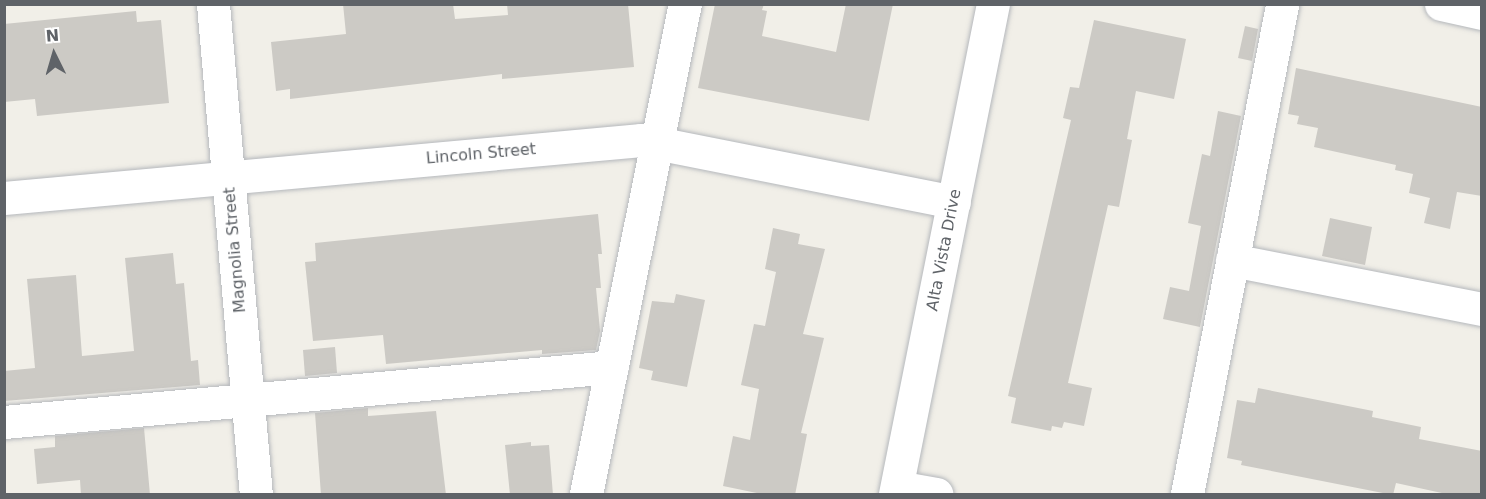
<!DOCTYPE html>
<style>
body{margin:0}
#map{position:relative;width:1486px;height:499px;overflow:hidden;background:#f1efe8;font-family:"DejaVu Sans",sans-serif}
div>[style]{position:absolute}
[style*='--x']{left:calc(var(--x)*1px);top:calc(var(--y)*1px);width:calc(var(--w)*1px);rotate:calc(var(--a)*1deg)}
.building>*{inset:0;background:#cccac5}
.roads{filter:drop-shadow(0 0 2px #b5b8bc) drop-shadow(0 0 2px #b5b8bc)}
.minor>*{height:33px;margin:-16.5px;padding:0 16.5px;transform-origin:16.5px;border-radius:16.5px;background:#fff}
span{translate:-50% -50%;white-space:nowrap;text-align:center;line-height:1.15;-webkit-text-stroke:4.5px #fff;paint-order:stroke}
.street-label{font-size:16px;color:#5f6368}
.frame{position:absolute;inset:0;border:6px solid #5f6368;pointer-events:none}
.north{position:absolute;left:24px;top:24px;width:60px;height:60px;-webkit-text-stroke:4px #fff;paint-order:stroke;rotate:355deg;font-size:16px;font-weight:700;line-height:24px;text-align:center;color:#5f6368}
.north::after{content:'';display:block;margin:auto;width:21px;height:27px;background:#5f6368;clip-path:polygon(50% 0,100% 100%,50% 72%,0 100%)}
</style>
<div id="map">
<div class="building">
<i style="clip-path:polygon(343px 4px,453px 4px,455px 19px,508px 15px,507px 4px,628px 4px,634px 67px,502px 79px,502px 74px,290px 99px,290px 89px,276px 91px,271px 42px,346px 34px)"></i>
<i style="clip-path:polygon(715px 4px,764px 4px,762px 10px,767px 11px,762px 36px,836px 52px,846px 4px,893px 4px,869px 121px,698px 88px)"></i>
<i style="clip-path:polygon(136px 11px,137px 22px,161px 20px,169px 103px,37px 116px,35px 99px,4px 102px,4px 24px)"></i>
<i style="clip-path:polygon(1094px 20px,1186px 39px,1174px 99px,1136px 91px,1127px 139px,1132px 140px,1119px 207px,1108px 205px,1068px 383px,1092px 388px,1084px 426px,1064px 422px,1062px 428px,1052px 426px,1051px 431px,1011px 423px,1016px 398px,1008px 396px,1071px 120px,1063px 118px,1070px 87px,1079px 88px)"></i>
<i style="clip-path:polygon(1245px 26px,1258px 29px,1252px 61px,1238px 58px)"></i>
<i style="clip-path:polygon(1296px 68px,1482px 107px,1482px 196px,1457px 192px,1450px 229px,1424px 223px,1430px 198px,1409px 193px,1413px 174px,1395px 170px,1396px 165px,1314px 147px,1318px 128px,1297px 124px,1299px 116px,1288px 114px)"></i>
<i style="clip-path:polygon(1218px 111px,1241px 116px,1200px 327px,1163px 319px,1170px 287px,1189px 291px,1201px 226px,1188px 223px,1202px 154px,1210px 156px)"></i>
<i style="clip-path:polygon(598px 214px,602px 254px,598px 254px,601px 288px,596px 288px,600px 331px,596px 350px,542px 354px,542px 350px,386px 364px,383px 335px,313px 341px,305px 262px,316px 261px,315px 243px)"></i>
<i style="clip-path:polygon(1330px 218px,1372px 227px,1365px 265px,1322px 256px)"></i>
<i style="clip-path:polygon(773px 228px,800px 234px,798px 244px,825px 249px,803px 334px,824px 338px,801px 433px,807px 434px,795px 495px,767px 495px,723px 486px,733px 436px,750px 440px,759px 389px,741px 385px,754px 324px,765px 326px,776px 272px,765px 269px)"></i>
<i style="clip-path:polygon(173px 253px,176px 284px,184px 283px,191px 361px,198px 360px,200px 385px,4px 401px,4px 371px,35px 368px,27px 279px,76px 275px,82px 356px,134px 351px,125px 258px)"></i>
<i style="clip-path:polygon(676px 294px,705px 300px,687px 387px,651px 380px,653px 371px,639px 368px,652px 301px,674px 303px)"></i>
<i style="clip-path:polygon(335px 347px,337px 373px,305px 376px,303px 350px)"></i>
<i style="clip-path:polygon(1258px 388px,1373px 411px,1372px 417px,1421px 427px,1419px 439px,1482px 451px,1482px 495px,1451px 495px,1396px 483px,1393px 495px,1241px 465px,1242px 461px,1227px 458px,1237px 400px,1255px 403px)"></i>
<i style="clip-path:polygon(368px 408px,368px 416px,436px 411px,446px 495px,321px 495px,315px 413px)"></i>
<i style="clip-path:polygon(144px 428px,150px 495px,81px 495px,80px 480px,37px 484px,34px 449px,55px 447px,55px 436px)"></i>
<i style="clip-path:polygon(531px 442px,531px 446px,549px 445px,553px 495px,510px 495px,505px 445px)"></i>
</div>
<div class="roads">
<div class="minor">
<i style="--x:213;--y:4;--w:492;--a:85"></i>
<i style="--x:1441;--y:4;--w:42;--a:12.4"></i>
<i style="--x:4;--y:198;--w:640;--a:-5.2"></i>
<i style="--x:641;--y:140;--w:319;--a:11.2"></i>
<i style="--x:1232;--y:260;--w:255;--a:11.1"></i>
<i style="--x:4;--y:422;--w:610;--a:-5.17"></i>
<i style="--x:897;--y:487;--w:40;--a:10"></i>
<i style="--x:586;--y:494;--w:500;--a:-78.6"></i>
<i style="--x:895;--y:494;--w:500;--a:-78.7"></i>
<i style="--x:1187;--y:494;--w:499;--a:-79"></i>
</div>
</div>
<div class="street-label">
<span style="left:481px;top:154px;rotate:-5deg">Lincoln Street</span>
<span style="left:235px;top:250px;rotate:-95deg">Magnolia Street</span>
<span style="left:944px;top:250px;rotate:-79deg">Alta Vista Drive</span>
</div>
<div class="frame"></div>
<div class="north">N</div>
</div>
